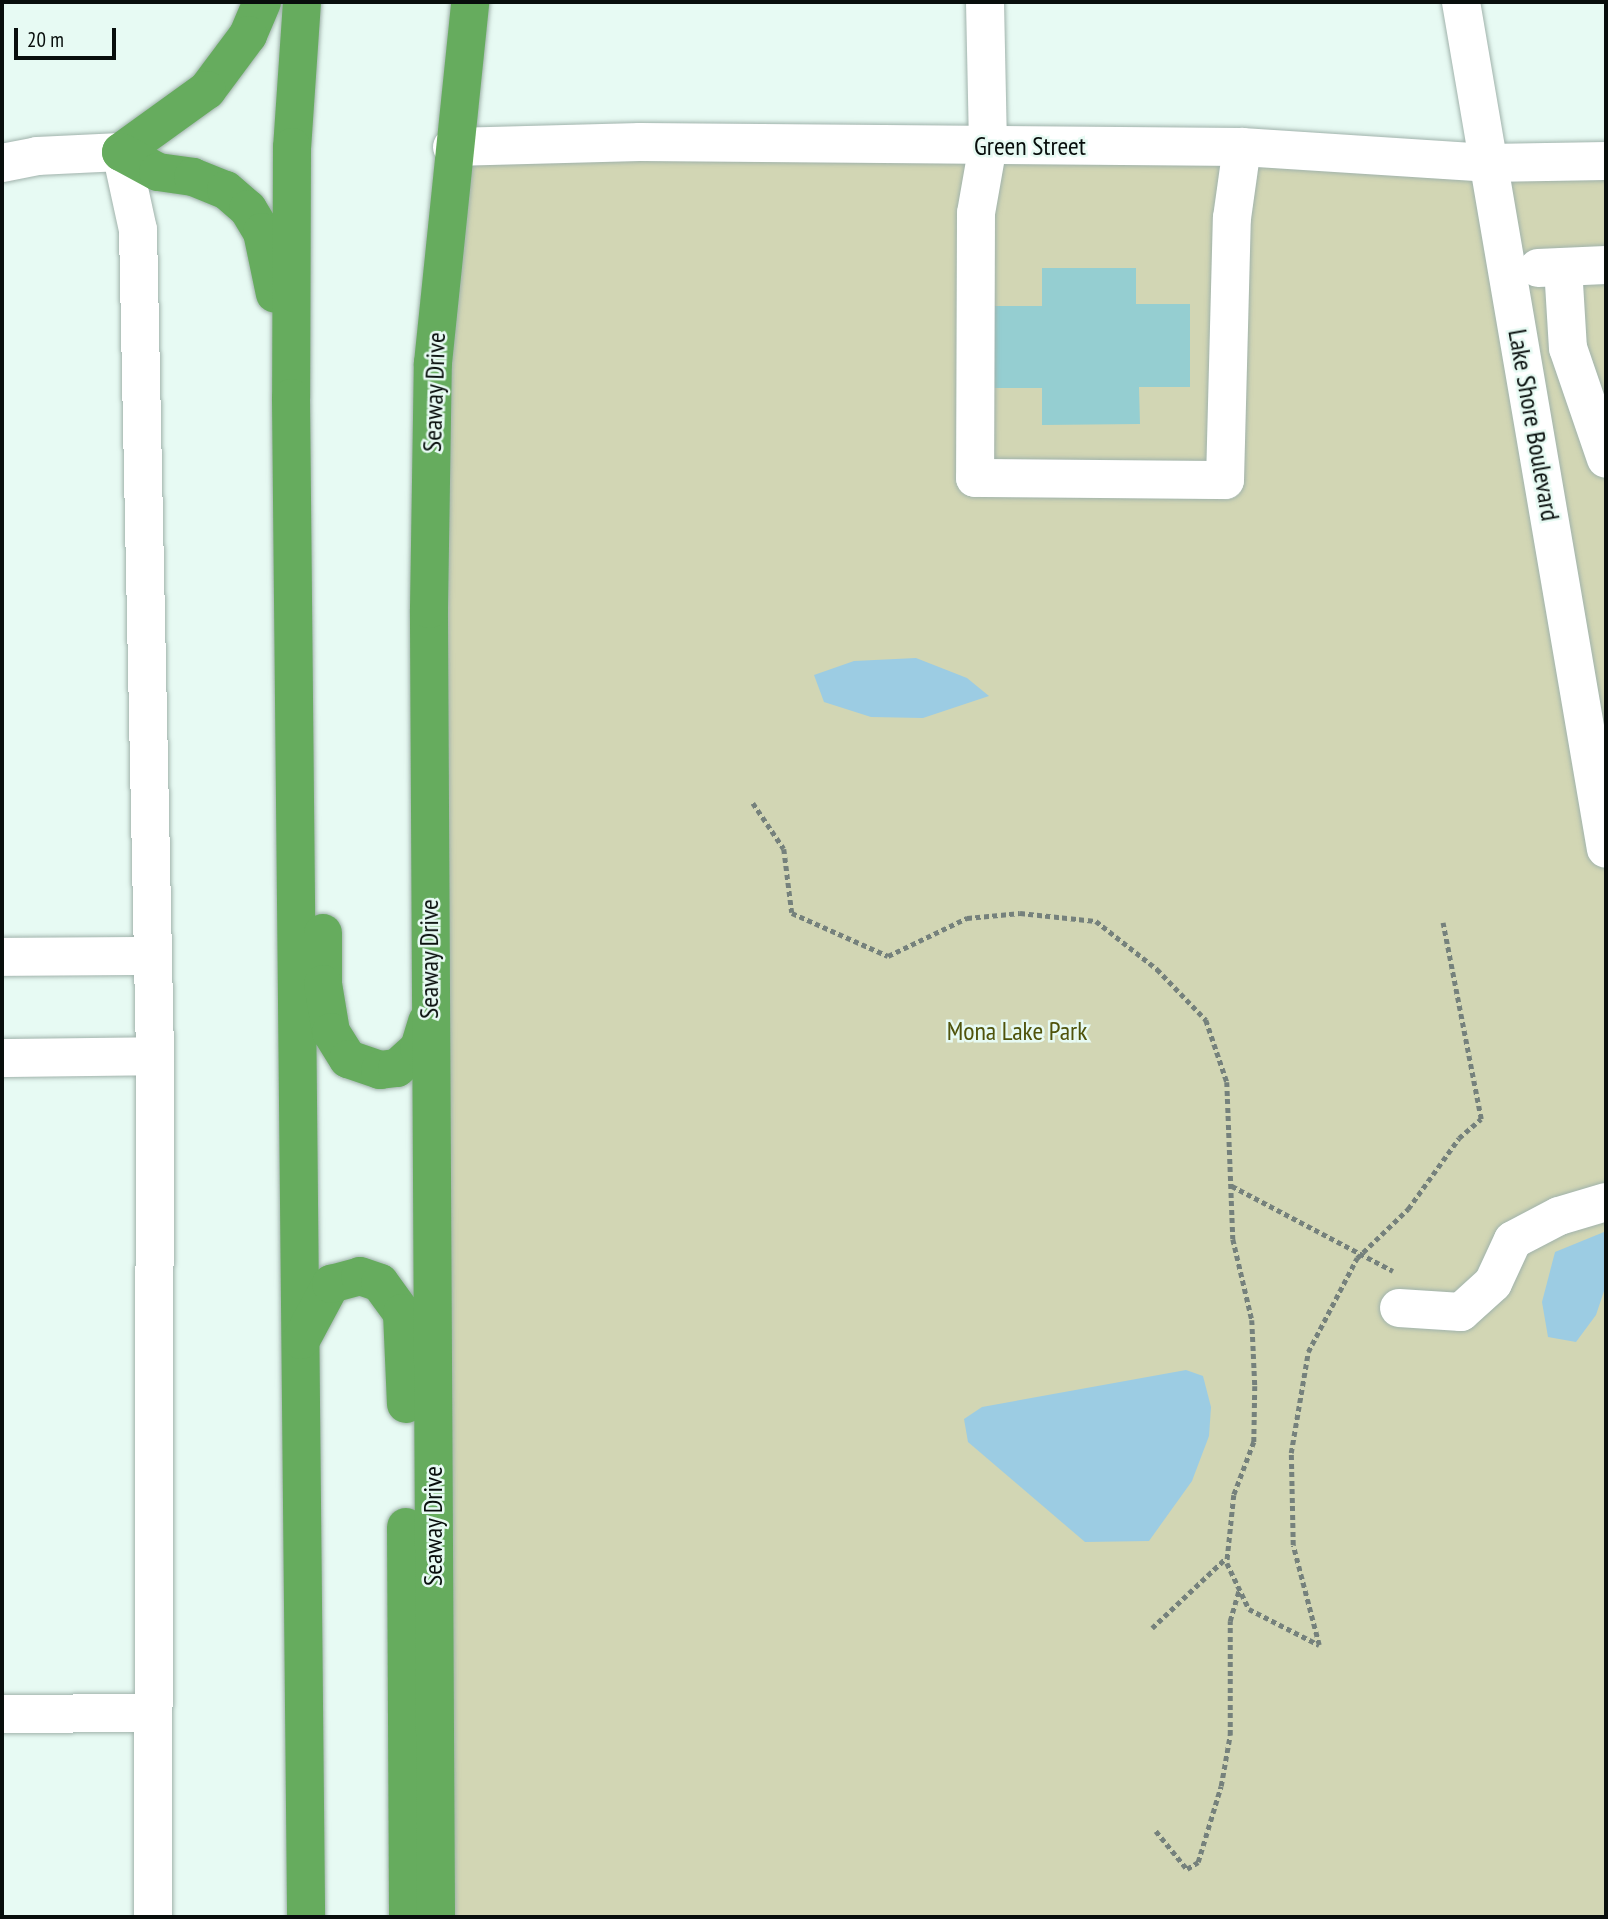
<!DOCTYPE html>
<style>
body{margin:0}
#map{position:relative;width:1608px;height:1919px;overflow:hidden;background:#e7faf3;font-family:"PT Sans Narrow",sans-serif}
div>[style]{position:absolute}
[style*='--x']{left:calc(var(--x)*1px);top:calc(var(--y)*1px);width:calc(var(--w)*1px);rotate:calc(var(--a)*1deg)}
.green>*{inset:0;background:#d2d6b4}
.water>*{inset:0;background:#9ccce3}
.building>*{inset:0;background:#95ced1}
.path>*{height:4.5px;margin-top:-2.25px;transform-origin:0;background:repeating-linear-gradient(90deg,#75817c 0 5px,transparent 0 8.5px)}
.roads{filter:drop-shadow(0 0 2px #a0b2ab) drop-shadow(0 0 2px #a0b2ab)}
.minor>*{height:38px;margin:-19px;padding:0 19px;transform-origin:19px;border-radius:19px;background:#fff}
.highway>*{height:38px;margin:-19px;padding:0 19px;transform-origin:19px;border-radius:19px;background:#66ac5e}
span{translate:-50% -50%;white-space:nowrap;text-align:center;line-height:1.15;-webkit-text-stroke:5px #e7faf3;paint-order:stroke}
.street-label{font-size:26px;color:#080e0c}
.park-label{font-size:26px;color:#4f530b}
.frame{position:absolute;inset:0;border:4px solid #080e0c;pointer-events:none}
.scale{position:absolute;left:14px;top:28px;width:102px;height:32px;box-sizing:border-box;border:4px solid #080e0c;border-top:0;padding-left:9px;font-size:21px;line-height:24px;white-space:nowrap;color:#080e0c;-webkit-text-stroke:5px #e7faf3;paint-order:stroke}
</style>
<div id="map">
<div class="green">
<i style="clip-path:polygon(452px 147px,1606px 148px,1606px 1917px,437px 1917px)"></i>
</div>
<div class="water">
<i style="clip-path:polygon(916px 658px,967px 678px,989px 696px,923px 718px,871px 717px,824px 702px,814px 675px,854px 661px)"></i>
<i style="clip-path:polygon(1604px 1232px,1606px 1285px,1596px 1315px,1576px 1342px,1548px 1337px,1542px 1302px,1555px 1252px)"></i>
<i style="clip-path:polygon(1186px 1370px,1203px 1376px,1211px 1407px,1209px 1436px,1192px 1481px,1149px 1541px,1085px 1542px,968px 1442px,964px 1419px,982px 1407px)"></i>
</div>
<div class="building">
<i style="clip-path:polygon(1042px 268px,1136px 268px,1136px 304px,1190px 304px,1190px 387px,1139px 387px,1140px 424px,1042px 425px,1042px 388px,992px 388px,992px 306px,1042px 306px)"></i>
</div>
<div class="path">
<i style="--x:753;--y:803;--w:55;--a:56"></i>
<i style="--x:784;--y:849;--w:64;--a:82.9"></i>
<i style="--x:792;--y:913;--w:105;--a:24.1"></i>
<i style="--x:888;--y:956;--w:88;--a:-25.7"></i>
<i style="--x:967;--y:918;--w:53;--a:-5.4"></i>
<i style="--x:1020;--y:913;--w:76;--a:6"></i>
<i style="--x:1096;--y:921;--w:78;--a:38.2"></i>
<i style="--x:1157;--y:969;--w:71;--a:46.1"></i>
<i style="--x:1206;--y:1020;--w:65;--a:71.3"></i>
<i style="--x:1227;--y:1082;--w:157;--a:87.8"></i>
<i style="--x:1233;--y:1239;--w:83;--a:76.8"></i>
<i style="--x:1252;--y:1320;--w:66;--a:87.4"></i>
<i style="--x:1255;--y:1386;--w:56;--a:91"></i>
<i style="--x:1254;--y:1442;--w:57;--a:110.7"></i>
<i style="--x:1234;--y:1495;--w:68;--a:95.9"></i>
<i style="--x:1227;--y:1563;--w:51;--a:64.4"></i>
<i style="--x:1249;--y:1609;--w:79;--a:27.2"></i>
<i style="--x:1319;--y:1645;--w:103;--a:-104.6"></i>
<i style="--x:1293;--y:1545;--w:92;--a:-91.2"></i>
<i style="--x:1291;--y:1453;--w:102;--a:-80.4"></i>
<i style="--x:1308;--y:1352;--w:106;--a:-62.5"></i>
<i style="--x:1357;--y:1258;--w:71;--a:-43.9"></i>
<i style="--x:1408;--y:1209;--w:87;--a:-54.3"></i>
<i style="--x:1459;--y:1138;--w:29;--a:-41"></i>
<i style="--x:1481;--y:1119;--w:200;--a:-101"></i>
<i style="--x:1232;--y:1186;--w:182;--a:27.8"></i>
<i style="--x:1152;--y:1628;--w:103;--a:-43.4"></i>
<i style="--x:1156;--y:1831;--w:49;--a:50.8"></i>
<i style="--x:1187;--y:1869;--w:13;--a:-32"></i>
<i style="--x:1198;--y:1862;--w:79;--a:-73.2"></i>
<i style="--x:1221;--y:1786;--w:52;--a:-80"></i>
<i style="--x:1230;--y:1735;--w:114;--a:-90"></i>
<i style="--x:1230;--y:1621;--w:33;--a:-74"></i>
</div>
<div class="roads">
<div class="minor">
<i style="--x:985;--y:2;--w:143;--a:88.8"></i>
<i style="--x:988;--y:145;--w:69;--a:100"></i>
<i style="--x:976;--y:213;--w:265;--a:90.2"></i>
<i style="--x:975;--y:478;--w:250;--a:0.5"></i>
<i style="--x:1225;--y:480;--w:262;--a:-88.5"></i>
<i style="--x:1232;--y:218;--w:72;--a:-82"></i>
<i style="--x:1461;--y:2;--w:859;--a:80.29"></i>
<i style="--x:452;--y:147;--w:188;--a:-1.5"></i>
<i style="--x:640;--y:142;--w:602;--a:0.48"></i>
<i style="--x:1242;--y:147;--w:246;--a:3.7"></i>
<i style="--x:1487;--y:163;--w:119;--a:-1"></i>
<i style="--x:2;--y:163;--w:36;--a:-11"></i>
<i style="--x:37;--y:156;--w:84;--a:-2.7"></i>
<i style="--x:121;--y:152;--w:80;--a:77.7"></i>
<i style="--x:138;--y:230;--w:826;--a:88.82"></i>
<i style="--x:155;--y:1056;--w:861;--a:90.13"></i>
<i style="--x:1563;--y:267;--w:81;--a:86.5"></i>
<i style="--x:1568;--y:348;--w:117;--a:71.1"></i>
<i style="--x:1538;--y:268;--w:68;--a:-2.5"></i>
<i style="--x:2;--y:957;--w:151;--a:-0.4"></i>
<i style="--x:2;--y:1058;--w:153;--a:-0.7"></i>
<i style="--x:1399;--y:1308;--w:62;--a:3.7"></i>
<i style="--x:1461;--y:1312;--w:43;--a:-42.2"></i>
<i style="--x:1493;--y:1283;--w:47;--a:-65.1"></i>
<i style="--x:1513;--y:1240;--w:52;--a:-27.6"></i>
<i style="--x:1559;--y:1216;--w:49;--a:-16.6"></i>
<i style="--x:2;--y:1714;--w:150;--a:-0.4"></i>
</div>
<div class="highway">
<i style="--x:262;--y:2;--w:36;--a:113"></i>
<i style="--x:248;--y:35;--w:69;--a:126.7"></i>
<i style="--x:207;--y:90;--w:106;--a:144.2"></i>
<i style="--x:121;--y:152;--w:42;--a:28.4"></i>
<i style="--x:158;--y:172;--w:35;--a:8"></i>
<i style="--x:193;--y:177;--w:35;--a:22"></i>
<i style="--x:226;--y:190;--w:29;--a:41"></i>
<i style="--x:248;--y:209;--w:27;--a:59"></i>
<i style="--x:262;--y:232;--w:63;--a:78.2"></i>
<i style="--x:302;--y:2;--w:145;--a:93.9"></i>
<i style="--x:292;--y:147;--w:251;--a:90.2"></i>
<i style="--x:291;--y:398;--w:1519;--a:89.43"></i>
<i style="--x:323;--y:933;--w:51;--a:90"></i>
<i style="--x:323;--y:984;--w:49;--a:80.5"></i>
<i style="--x:331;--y:1032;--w:32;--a:58"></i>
<i style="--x:348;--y:1059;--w:34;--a:19"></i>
<i style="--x:380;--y:1070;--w:17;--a:-7"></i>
<i style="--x:397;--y:1068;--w:30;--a:-42"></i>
<i style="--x:419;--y:1048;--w:28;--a:-73"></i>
<i style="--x:301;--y:1340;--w:64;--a:-61.8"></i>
<i style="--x:331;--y:1284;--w:30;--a:-15"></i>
<i style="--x:360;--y:1276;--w:21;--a:19"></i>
<i style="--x:380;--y:1283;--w:37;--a:54"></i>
<i style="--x:402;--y:1313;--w:91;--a:87.5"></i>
<i style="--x:406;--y:1527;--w:390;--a:89.7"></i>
<i style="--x:436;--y:1917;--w:1308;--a:-90.31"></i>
<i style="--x:429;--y:609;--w:246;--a:-89.1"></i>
<i style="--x:433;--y:363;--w:363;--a:-84.1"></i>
</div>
</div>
<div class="street-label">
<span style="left:1030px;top:146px">Green Street</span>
<span style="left:434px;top:392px;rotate:-88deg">Seaway Drive</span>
<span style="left:1534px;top:425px;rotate:80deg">Lake Shore Boulevard</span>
<span style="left:429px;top:959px;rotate:-90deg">Seaway Drive</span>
<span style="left:433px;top:1526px;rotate:-90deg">Seaway Drive</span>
</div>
<div class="park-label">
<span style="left:1017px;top:1031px">Mona Lake Park</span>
</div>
<div class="frame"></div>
<div class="scale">20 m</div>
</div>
